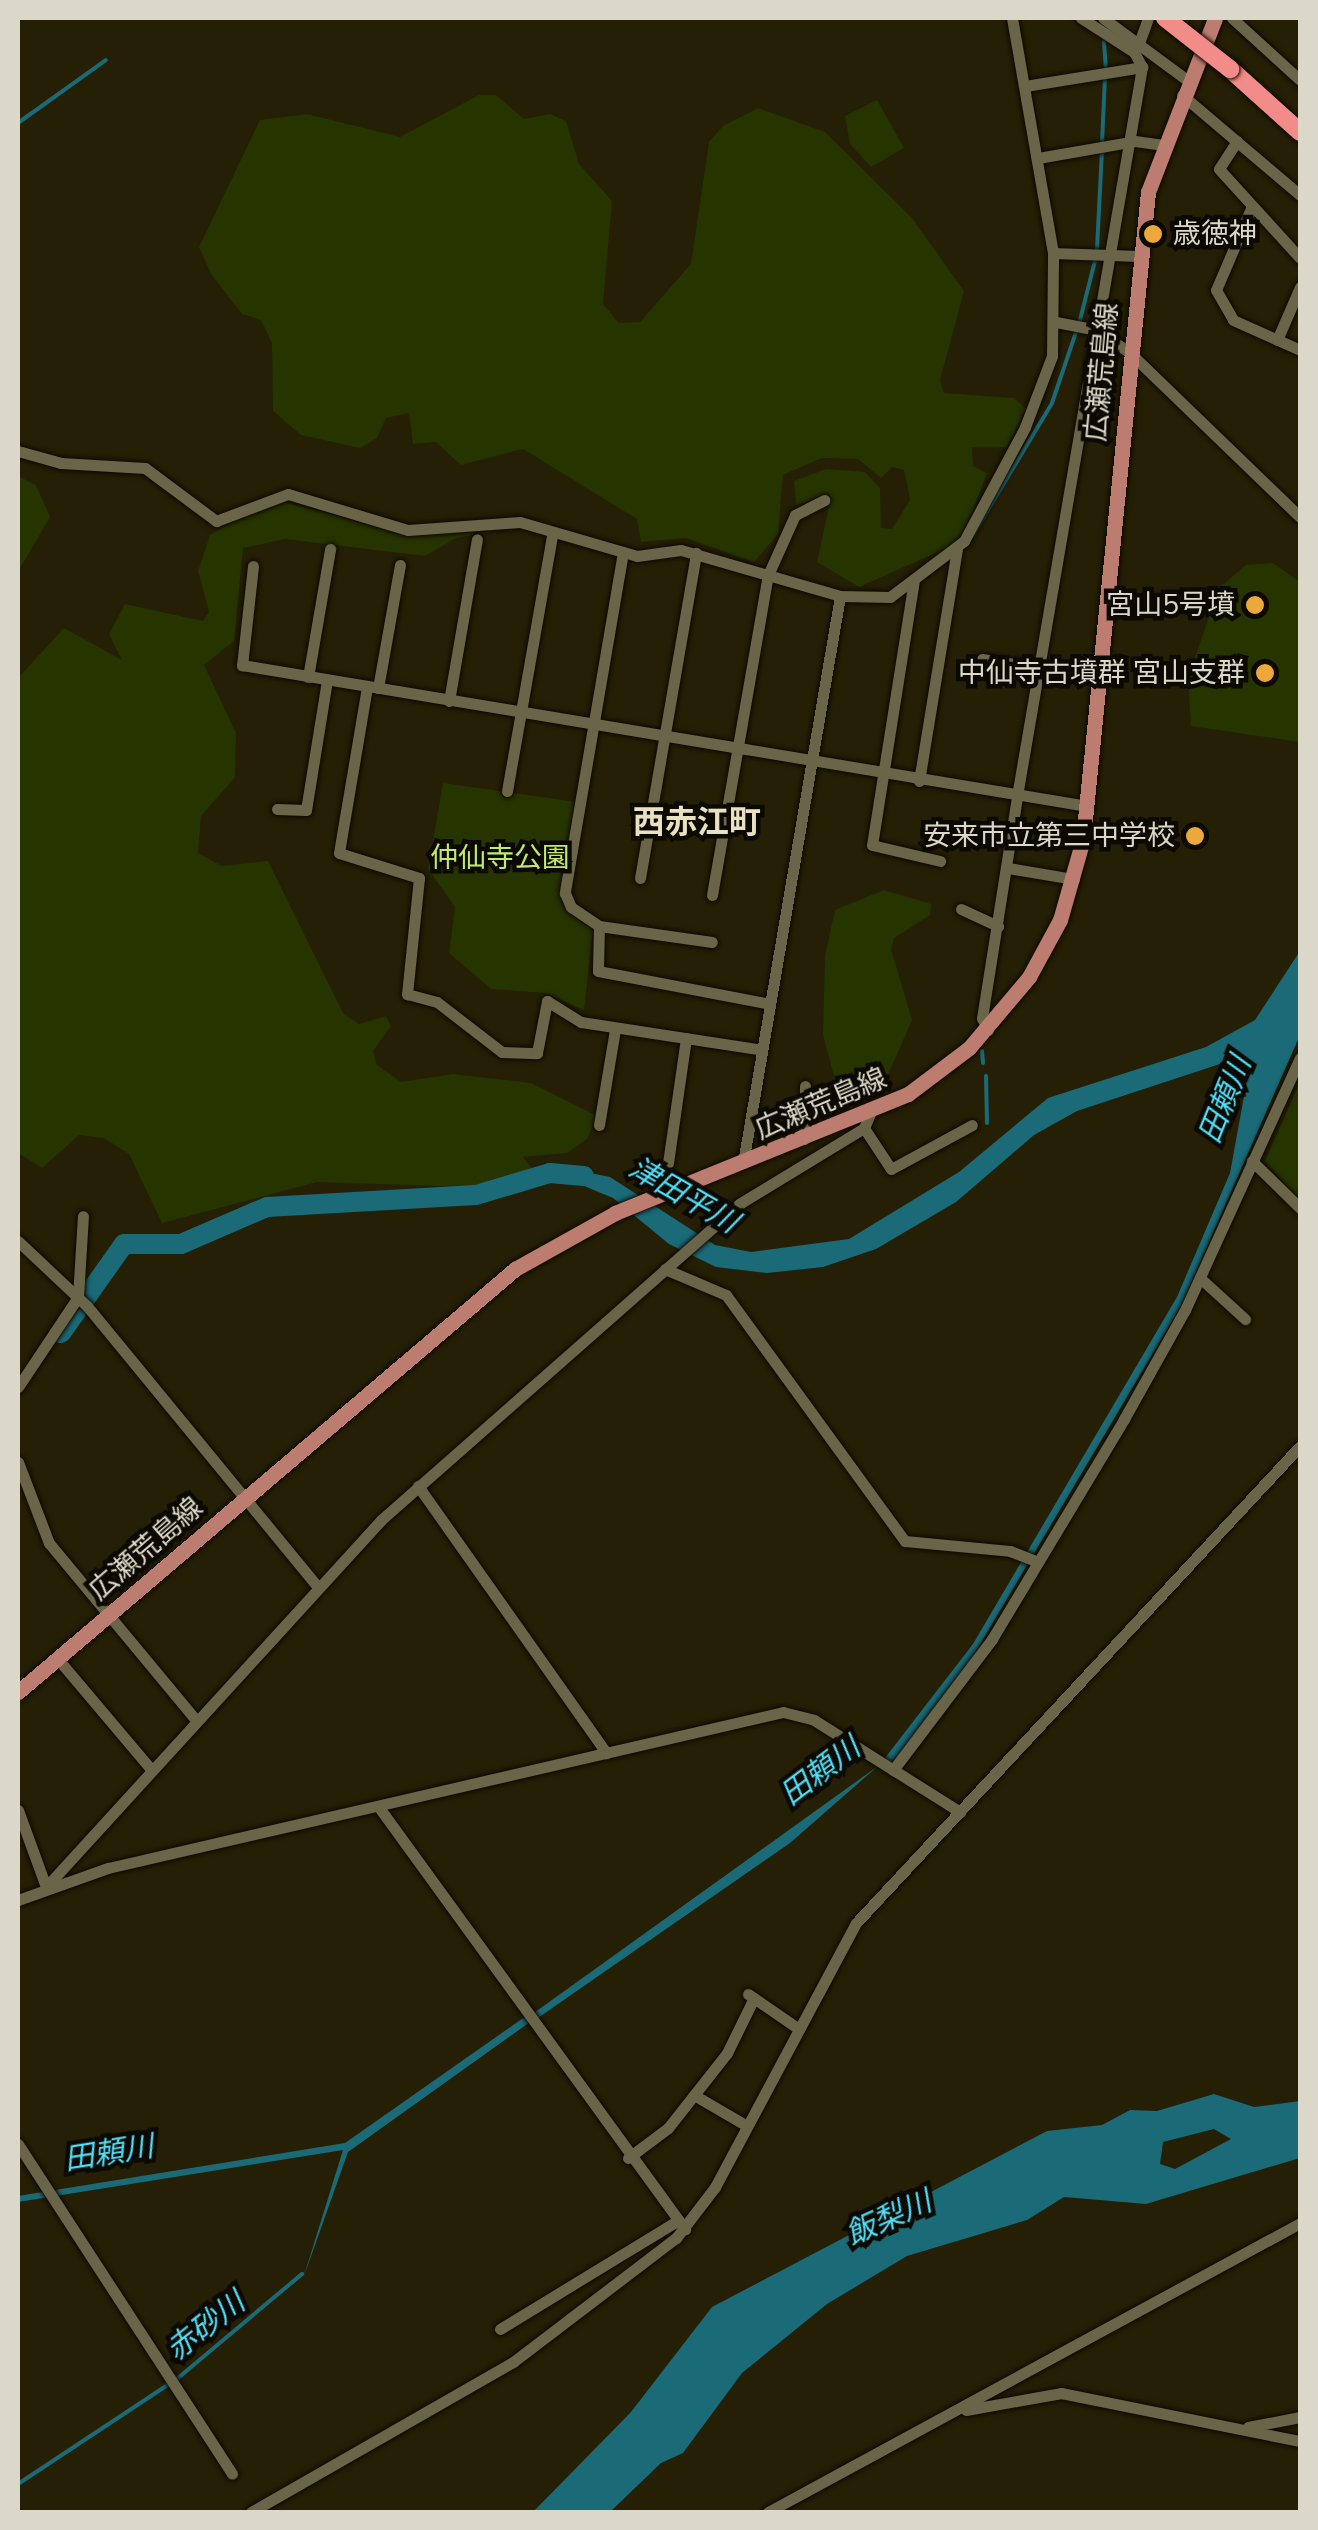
<!DOCTYPE html>
<meta charset="utf-8">
<style>
body{margin:0}
#map{position:relative;width:1318px;height:2530px;overflow:hidden;background:#241f05;font-family:"Nunito Sans","Noto Sans JP",sans-serif}
div>[style]{position:absolute}
[style*='--x']{left:calc(var(--x)*1px);top:calc(var(--y)*1px);width:calc(var(--w)*1px);rotate:calc(var(--a)*1deg)}
.green>*{inset:0;background:#263400}
.water>*{inset:0;background:#1a6a78}
.stream>*{height:4px;margin:-2px;padding:0 2px;transform-origin:2px;border-radius:2px;background:#1a6a78}
.river>*{height:20px;margin:-10px;padding:0 10px;transform-origin:10px;border-radius:10px;background:#1a6a78}
.roads{filter:drop-shadow(0 0 2px #0e0800) drop-shadow(0 0 2px #0e0800)}
.minor>*{height:11px;margin:-5.5px;padding:0 5.5px;transform-origin:5.5px;border-radius:5.5px;background:#6a6449}
.major>*{height:15px;margin:-7.5px;padding:0 7.5px;transform-origin:7.5px;border-radius:7.5px;background:#bc7c6f}
.highway>*{height:18px;margin:-9px;padding:0 9px;transform-origin:9px;border-radius:9px;background:#f28c88}
.bridges{filter:drop-shadow(0 0 2px #0e0800) drop-shadow(0 0 2px #0e0800)}
.highway-bridge>*{height:18px;margin:-9px;padding:0 9px;transform-origin:9px;border-radius:9px;background:#f28c88}
.dots>*{width:28px;height:28px;translate:-50% -50%;box-sizing:border-box;border:5px solid #0b0902;border-radius:50%}
span{translate:-50% -50%;white-space:nowrap;text-align:center;line-height:1.15;-webkit-text-stroke:9px #0b0902;paint-order:stroke}
.poi-label{font-size:28px;color:#dcd8c9}
.left{translate:0 -50%;text-align:left}
.right{translate:-100% -50%;text-align:right}
.street-label{font-size:28px;color:#dcd8c9}
.park-label{font-size:28px;color:#c1e96f}
.water-label{font-size:30px;color:#4fe0fa;font-style:italic}
.quarter-label{font-size:32px;color:#e7e0c1;font-weight:700}
.frame{position:absolute;inset:0;border:20px solid #dcd8c9;pointer-events:none}
</style>
<div id="map">
<div class="green">
<i style="clip-path:polygon(479px 95px,496px 95px,524px 119px,550px 114px,566px 121px,579px 164px,612px 201px,603px 304px,619px 323px,640px 322px,691px 264px,709px 142px,723px 126px,758px 108px,825px 132px,912px 218px,964px 291px,940px 380px,944px 393px,1014px 398px,1026px 409px,1007px 447px,972px 447px,973px 466px,987px 473px,966px 529px,951px 546px,859px 587px,817px 562px,830px 502px,826px 496px,796px 505px,794px 481px,826px 469px,865px 472px,880px 488px,881px 528px,892px 529px,910px 500px,904px 470px,892px 467px,881px 478px,858px 459px,822px 458px,783px 475px,778px 534px,754px 562px,686px 538px,641px 542px,637px 519px,523px 449px,461px 465px,436px 442px,413px 444px,409px 413px,386px 418px,377px 438px,360px 448px,301px 435px,273px 411px,272px 343px,261px 320px,242px 314px,211px 274px,199px 247px,260px 120px,307px 114px,400px 137px)"></i>
<i style="clip-path:polygon(877px 100px,904px 148px,871px 167px,850px 144px,845px 116px)"></i>
<i style="clip-path:polygon(18px 476px,36px 485px,50px 517px,18px 572px)"></i>
<i style="clip-path:polygon(270px 499px,405px 533px,493px 532px,456px 538px,425px 556px,285px 539px,243px 548px,234px 641px,204px 665px,236px 733px,235px 777px,201px 816px,198px 853px,222px 866px,268px 861px,343px 1013px,359px 1024px,386px 1016px,391px 1026px,373px 1051px,377px 1065px,401px 1082px,453px 1074px,531px 1083px,597px 1116px,587px 1139px,567px 1153px,523px 1157px,535px 1172px,516px 1179px,468px 1187px,317px 1182px,162px 1223px,129px 1154px,104px 1138px,79px 1135px,42px 1168px,18px 1153px,18px 678px,64px 628px,122px 660px,109px 634px,125px 604px,203px 621px,209px 612px,198px 571px,210px 535px)"></i>
<i style="clip-path:polygon(1273px 563px,1300px 582px,1300px 742px,1191px 726px,1188px 678px,1219px 588px,1246px 565px)"></i>
<i style="clip-path:polygon(443px 783px,576px 802px,562px 893px,593px 928px,584px 1010px,545px 993px,491px 989px,449px 953px,455px 907px,428px 869px)"></i>
<i style="clip-path:polygon(884px 890px,931px 904px,930px 915px,894px 938px,891px 949px,912px 1020px,887px 1077px,840px 1098px,823px 1035px,825px 956px,835px 910px)"></i>
<i style="clip-path:polygon(1300px 1082px,1300px 1202px,1265px 1161px)"></i>
</div>
<div class="water">
<i style="clip-path:polygon(1300px 951px,1300px 1035px,1181px 1306px,966px 1668px,892px 1763px,885px 1758px,973px 1644px,1177px 1297px,1230px 1173px,1249px 1069px,1229px 1061px,1077px 1111px,1034px 1135px,956px 1202px,876px 1249px,823px 1267px,767px 1273px,716px 1267px,669px 1244px,613px 1198px,555px 1174px,570px 1169px,610px 1177px,715px 1245px,751px 1252px,849px 1239px,959px 1172px,1048px 1098px,1206px 1047px,1255px 1020px)"></i>
<i style="clip-path:polygon(878px 1766px,790px 1843px,535px 2020px,531px 2015px)"></i>
<i style="clip-path:polygon(526px 2016px,530px 2022px,348px 2152px,303px 2279px,343px 2150px,18px 2202px,18px 2196px,345px 2143px)"></i>
<i style="clip-path:polygon(evenodd,1214px 2094px,1254px 2107px,1300px 2101px,1300px 2158px,1146px 2204px,1064px 2197px,1027px 2220px,907px 2256px,827px 2304px,742px 2373px,683px 2453px,661px 2463px,611px 2511px,533px 2512px,631px 2412px,712px 2307px,1047px 2131px,1102px 2125px,1130px 2110px,1157px 2111px,1214px 2094px,1214px 2129px,1231px 2139px,1175px 2169px,1160px 2164px,1163px 2142px,1214px 2129px)"></i>
</div>
<div class="stream">
<i style="--x:1104;--y:42;--w:26;--a:86"></i>
<i style="--x:18;--y:123;--w:108;--a:-35.6"></i>
<i style="--x:1102;--y:143;--w:65;--a:-87.4"></i>
<i style="--x:1097;--y:249;--w:98;--a:-87.1"></i>
<i style="--x:1079;--y:324;--w:69;--a:-75.8"></i>
<i style="--x:971;--y:538;--w:157;--a:-59"></i>
<i style="--x:1052;--y:403;--w:78;--a:-71.3"></i>
<i style="--x:982;--y:1051;--w:12;--a:85"></i>
<i style="--x:986;--y:1076;--w:47;--a:88.8"></i>
<i style="--x:18;--y:2484;--w:192;--a:-33.5"></i>
<i style="--x:178;--y:2378;--w:162;--a:-40"></i>
</div>
<div class="river">
<i style="--x:61;--y:1333;--w:109;--a:-54.7"></i>
<i style="--x:124;--y:1244;--w:57;--a:0"></i>
<i style="--x:181;--y:1244;--w:94;--a:-23.3"></i>
<i style="--x:267;--y:1207;--w:209;--a:-3.3"></i>
<i style="--x:476;--y:1195;--w:77;--a:-16.6"></i>
<i style="--x:550;--y:1173;--w:34;--a:5"></i>
</div>
<div class="roads">
<div class="minor">
<i style="--x:1103;--y:18;--w:104;--a:36.4"></i>
<i style="--x:1232;--y:18;--w:92;--a:42.4"></i>
<i style="--x:1139;--y:43;--w:27;--a:-70"></i>
<i style="--x:1025;--y:86;--w:119;--a:-9.2"></i>
<i style="--x:1182;--y:95;--w:155;--a:40.3"></i>
<i style="--x:1237;--y:141;--w:33;--a:123"></i>
<i style="--x:1219;--y:169;--w:120;--a:47.7"></i>
<i style="--x:1038;--y:158;--w:98;--a:-9.9"></i>
<i style="--x:1135;--y:141;--w:27;--a:8"></i>
<i style="--x:1252;--y:206;--w:91;--a:113.2"></i>
<i style="--x:1216;--y:290;--w:34;--a:60"></i>
<i style="--x:1233;--y:320;--w:73;--a:24.1"></i>
<i style="--x:1053;--y:253;--w:85;--a:2"></i>
<i style="--x:1056;--y:322;--w:42;--a:11"></i>
<i style="--x:1097;--y:330;--w:39;--a:35"></i>
<i style="--x:1129;--y:352;--w:238;--a:44"></i>
<i style="--x:1277;--y:340;--w:58;--a:-66.5"></i>
<i style="--x:18;--y:451;--w:45;--a:15.6"></i>
<i style="--x:61;--y:463;--w:84;--a:3.4"></i>
<i style="--x:145;--y:468;--w:89;--a:36.7"></i>
<i style="--x:216;--y:521;--w:77;--a:-20.6"></i>
<i style="--x:288;--y:494;--w:125;--a:16.7"></i>
<i style="--x:408;--y:530;--w:112;--a:-4.1"></i>
<i style="--x:520;--y:522;--w:122;--a:16.2"></i>
<i style="--x:637;--y:556;--w:44;--a:-7.8"></i>
<i style="--x:681;--y:550;--w:166;--a:16.1"></i>
<i style="--x:840;--y:596;--w:50;--a:1.1"></i>
<i style="--x:890;--y:597;--w:93;--a:-37.1"></i>
<i style="--x:964;--y:541;--w:129;--a:-61.8"></i>
<i style="--x:1025;--y:427;--w:76;--a:-69.2"></i>
<i style="--x:1052;--y:356;--w:103;--a:-89.4"></i>
<i style="--x:1053;--y:253;--w:239;--a:-99.9"></i>
<i style="--x:623;--y:552;--w:346;--a:99.7"></i>
<i style="--x:565;--y:893;--w:15;--a:67"></i>
<i style="--x:571;--y:907;--w:34;--a:34"></i>
<i style="--x:599;--y:926;--w:45;--a:91.3"></i>
<i style="--x:598;--y:971;--w:171;--a:10.8"></i>
<i style="--x:253;--y:566;--w:100;--a:96.3"></i>
<i style="--x:242;--y:665;--w:857;--a:9.47"></i>
<i style="--x:914;--y:580;--w:268;--a:99"></i>
<i style="--x:872;--y:845;--w:70;--a:13.2"></i>
<i style="--x:982;--y:659;--w:59;--a:8.8"></i>
<i style="--x:308;--y:677;--w:130;--a:-80.2"></i>
<i style="--x:367;--y:687;--w:168;--a:99.6"></i>
<i style="--x:339;--y:853;--w:84;--a:17.4"></i>
<i style="--x:419;--y:878;--w:117;--a:95.9"></i>
<i style="--x:407;--y:994;--w:31;--a:15"></i>
<i style="--x:437;--y:1002;--w:82;--a:37.6"></i>
<i style="--x:502;--y:1052;--w:35;--a:2"></i>
<i style="--x:537;--y:1053;--w:53;--a:-79.1"></i>
<i style="--x:547;--y:1001;--w:40;--a:32"></i>
<i style="--x:581;--y:1022;--w:179;--a:8.7"></i>
<i style="--x:378;--y:688;--w:125;--a:-79.9"></i>
<i style="--x:449;--y:701;--w:164;--a:-80.2"></i>
<i style="--x:919;--y:781;--w:235;--a:-80.7"></i>
<i style="--x:507;--y:791;--w:260;--a:-80"></i>
<i style="--x:277;--y:809;--w:29;--a:2"></i>
<i style="--x:306;--y:810;--w:132;--a:-80.8"></i>
<i style="--x:1008;--y:868;--w:67;--a:9.5"></i>
<i style="--x:640;--y:878;--w:330;--a:-80.2"></i>
<i style="--x:712;--y:895;--w:325;--a:-80.1"></i>
<i style="--x:768;--y:575;--w:66;--a:-65.8"></i>
<i style="--x:795;--y:515;--w:33;--a:-27"></i>
<i style="--x:961;--y:909;--w:41;--a:24.7"></i>
<i style="--x:599;--y:926;--w:114;--a:8.1"></i>
<i style="--x:988;--y:1030;--w:13;--a:-117"></i>
<i style="--x:982;--y:1018;--w:225;--a:-81"></i>
<i style="--x:1017;--y:796;--w:740;--a:-80.27"></i>
<i style="--x:1142;--y:67;--w:17;--a:-118"></i>
<i style="--x:1134;--y:52;--w:63;--a:-147.3"></i>
<i style="--x:599;--y:1125;--w:97;--a:-80.5"></i>
<i style="--x:864;--y:1128;--w:49;--a:56.6"></i>
<i style="--x:891;--y:1169;--w:92;--a:-28.5"></i>
<i style="--x:804;--y:1139;--w:53;--a:-88.9"></i>
<i style="--x:1252;--y:1161;--w:67;--a:44.4"></i>
<i style="--x:668;--y:1163;--w:126;--a:-81.8"></i>
<i style="--x:743;--y:1163;--w:575;--a:-80.29"></i>
<i style="--x:18;--y:1241;--w:95;--a:43.3"></i>
<i style="--x:87;--y:1306;--w:364;--a:50.6"></i>
<i style="--x:665;--y:1269;--w:66;--a:23.1"></i>
<i style="--x:726;--y:1295;--w:304;--a:54"></i>
<i style="--x:905;--y:1541;--w:105;--a:5.4"></i>
<i style="--x:1010;--y:1551;--w:28;--a:21"></i>
<i style="--x:1200;--y:1278;--w:61;--a:42.3"></i>
<i style="--x:18;--y:1387;--w:108;--a:-56.3"></i>
<i style="--x:78;--y:1297;--w:81;--a:-86.5"></i>
<i style="--x:18;--y:1462;--w:87;--a:69.1"></i>
<i style="--x:49;--y:1543;--w:229;--a:50.3"></i>
<i style="--x:418;--y:1486;--w:327;--a:54.8"></i>
<i style="--x:57;--y:1658;--w:143;--a:49.8"></i>
<i style="--x:893;--y:1770;--w:164;--a:-52.9"></i>
<i style="--x:992;--y:1639;--w:257;--a:-59"></i>
<i style="--x:1124;--y:1419;--w:125;--a:-60.8"></i>
<i style="--x:1185;--y:1310;--w:277;--a:-65.5"></i>
<i style="--x:378;--y:1806;--w:523;--a:54.03"></i>
<i style="--x:18;--y:1810;--w:82;--a:70"></i>
<i style="--x:46;--y:1887;--w:497;--a:-47.6"></i>
<i style="--x:381;--y:1520;--w:478;--a:-41.4"></i>
<i style="--x:739;--y:1204;--w:146;--a:-31.3"></i>
<i style="--x:864;--y:1128;--w:15;--a:-67"></i>
<i style="--x:18;--y:1900;--w:96;--a:-19.6"></i>
<i style="--x:108;--y:1868;--w:693;--a:-13.01"></i>
<i style="--x:783;--y:1712;--w:32;--a:14"></i>
<i style="--x:814;--y:1720;--w:173;--a:32.2"></i>
<i style="--x:748;--y:1994;--w:62;--a:34.5"></i>
<i style="--x:694;--y:2095;--w:61;--a:30.3"></i>
<i style="--x:18;--y:2144;--w:393;--a:57"></i>
<i style="--x:628;--y:2158;--w:50;--a:-36.9"></i>
<i style="--x:668;--y:2128;--w:95;--a:-51.8"></i>
<i style="--x:727;--y:2053;--w:61;--a:-63.9"></i>
<i style="--x:500;--y:2329;--w:205;--a:-31.4"></i>
<i style="--x:966;--y:2410;--w:97;--a:-10.1"></i>
<i style="--x:1061;--y:2393;--w:244;--a:11.4"></i>
<i style="--x:1248;--y:2427;--w:53;--a:-10.9"></i>
<i style="--x:251;--y:2512;--w:302;--a:-29.8"></i>
<i style="--x:513;--y:2362;--w:205;--a:-37.3"></i>
<i style="--x:676;--y:2238;--w:64;--a:-52.6"></i>
<i style="--x:715;--y:2187;--w:299;--a:-61.9"></i>
<i style="--x:856;--y:1923;--w:652;--a:-47.05"></i>
<i style="--x:768;--y:2512;--w:605;--a:-28.51"></i>
</div>
<div class="major">
<i style="--x:18;--y:1692;--w:653;--a:-40.4"></i>
<i style="--x:515;--y:1269;--w:115;--a:-29.2"></i>
<i style="--x:615;--y:1213;--w:316;--a:-22.1"></i>
<i style="--x:908;--y:1094;--w:76;--a:-37"></i>
<i style="--x:969;--y:1048;--w:93;--a:-49.8"></i>
<i style="--x:1029;--y:977;--w:65;--a:-61.5"></i>
<i style="--x:1060;--y:920;--w:84;--a:-74.1"></i>
<i style="--x:1083;--y:839;--w:650;--a:-84.26"></i>
<i style="--x:1148;--y:192;--w:186;--a:-68.9"></i>
</div>
<div class="highway">
<i style="--x:1230;--y:69;--w:94;--a:42"></i>
</div>
</div>
<div class="bridges">
<div class="highway-bridge">
<i style="--x:1165;--y:18;--w:83;--a:38.1"></i>
</div>
</div>
<div class="dots">
<i style="left:1153px;top:234px;background:#eda83b"></i>
<i style="left:1255px;top:605px;background:#eda83b"></i>
<i style="left:1265px;top:673px;background:#eda83b"></i>
<i style="left:1195px;top:836px;background:#eda83b"></i>
</div>
<div class="poi-label">
<span class="left" style="left:1173px;top:234px">歳徳神</span>
<span class="right" style="left:1235px;top:605px">宮山5号墳</span>
<span class="right" style="left:1245px;top:673px">中仙寺古墳群 宮山支群</span>
<span class="right" style="left:1175px;top:836px">安来市立第三中学校</span>
</div>
<div class="street-label">
<span style="left:1102px;top:372px;rotate:-85deg">広瀬荒島線</span>
<span style="left:821px;top:1104px;rotate:-23deg">広瀬荒島線</span>
<span style="left:146px;top:1549px;rotate:-41deg">広瀬荒島線</span>
</div>
<div class="park-label">
<span style="left:500px;top:858px">仲仙寺公園</span>
</div>
<div class="water-label">
<span style="left:1226px;top:1100px;rotate:-68deg">田頼川</span>
<span style="left:683px;top:1196px;rotate:30deg">津田平川</span>
<span style="left:821px;top:1772px;rotate:-37deg">田頼川</span>
<span style="left:109px;top:2154px;rotate:-9deg">田頼川</span>
<span style="left:889px;top:2219px;rotate:-24deg">飯梨川</span>
<span style="left:206px;top:2327px;rotate:-38deg">赤砂川</span>
</div>
<div class="quarter-label">
<span style="left:697px;top:823px">西赤江町</span>
</div>
<div class="frame"></div>
</div>
